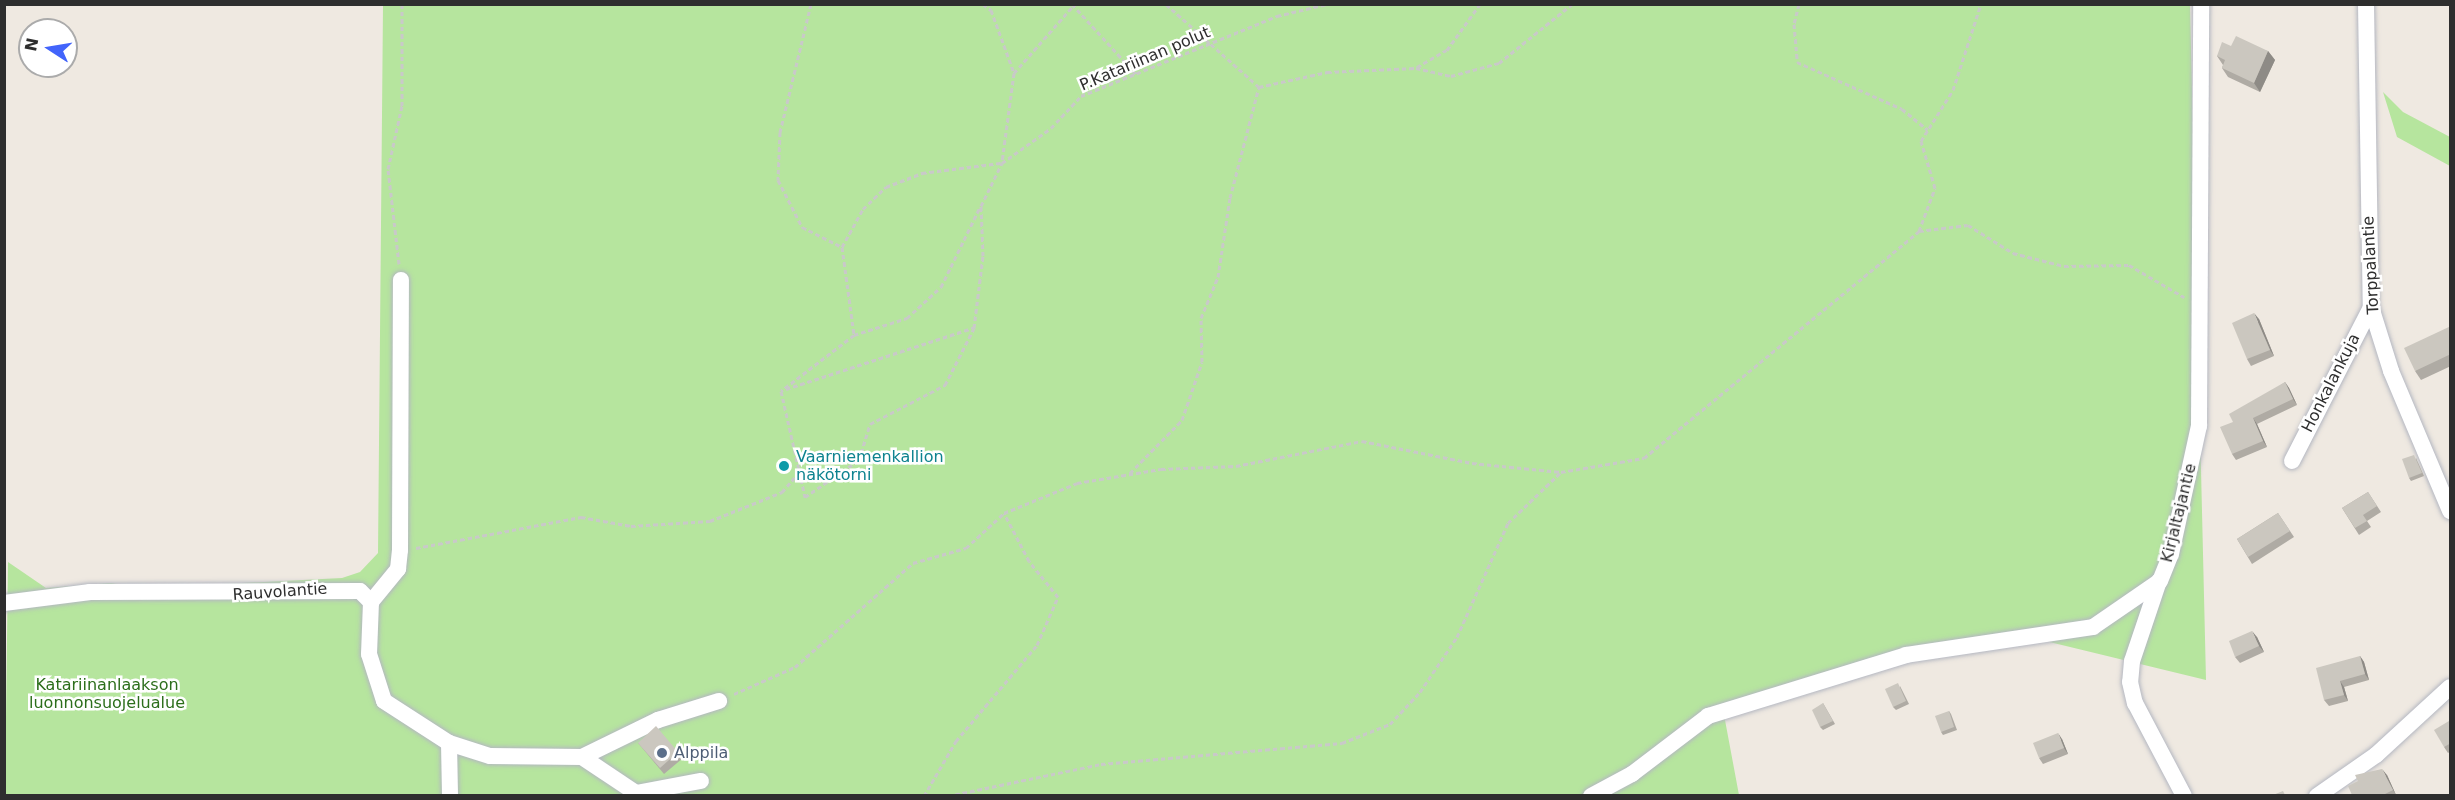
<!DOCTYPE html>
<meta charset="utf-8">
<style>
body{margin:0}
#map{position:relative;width:2455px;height:800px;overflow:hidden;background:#efe9e1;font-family:"DejaVu Sans",sans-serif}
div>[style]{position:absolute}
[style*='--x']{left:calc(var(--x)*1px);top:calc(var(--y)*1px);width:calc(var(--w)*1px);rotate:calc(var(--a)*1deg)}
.green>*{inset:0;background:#b6e59e}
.path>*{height:3px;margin-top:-1.5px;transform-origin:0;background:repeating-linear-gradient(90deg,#c9c9c9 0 4.5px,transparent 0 7.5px)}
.roads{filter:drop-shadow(0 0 2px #b4b7c1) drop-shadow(0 0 2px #b4b7c1)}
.minor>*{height:16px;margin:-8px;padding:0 8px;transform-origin:8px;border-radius:8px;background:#fff}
.wall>*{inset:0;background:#afaba4}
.shaded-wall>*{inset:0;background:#8e8b86}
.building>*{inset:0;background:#cbc7bf}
.dots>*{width:16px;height:16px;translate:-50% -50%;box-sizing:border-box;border:3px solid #fff;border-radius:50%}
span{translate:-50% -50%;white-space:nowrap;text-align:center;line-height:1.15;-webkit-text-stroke:5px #fff;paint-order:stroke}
.street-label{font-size:16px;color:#2e2e2e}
.culture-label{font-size:16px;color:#0d838f}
.left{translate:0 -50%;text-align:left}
.park-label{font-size:16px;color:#2c6e1b}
.service-label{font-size:16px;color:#4e5e75}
.frame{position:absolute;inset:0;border:6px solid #2e2e2e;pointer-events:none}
.north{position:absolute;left:18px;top:18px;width:60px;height:60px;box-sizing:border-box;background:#fff;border:2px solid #ababab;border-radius:50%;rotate:282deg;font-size:16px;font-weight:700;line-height:24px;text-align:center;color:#2e2e2e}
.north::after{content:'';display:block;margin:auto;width:21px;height:27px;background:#4264fb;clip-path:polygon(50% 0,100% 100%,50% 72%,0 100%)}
</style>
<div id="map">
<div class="green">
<i style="clip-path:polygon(383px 5px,2190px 5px,2206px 680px,2016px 634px,1722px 704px,1739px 795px,5px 796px,8px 562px,46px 588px,111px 583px,142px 588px,342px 578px,360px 572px,378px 553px)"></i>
<i style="clip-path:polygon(2383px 92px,2403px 112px,2450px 137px,2450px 166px,2397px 137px)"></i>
</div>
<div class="path">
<i style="--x:811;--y:4;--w:132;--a:103.6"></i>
<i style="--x:780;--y:132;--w:48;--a:92.4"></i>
<i style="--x:778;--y:180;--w:53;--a:62.9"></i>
<i style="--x:802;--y:227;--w:45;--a:26.6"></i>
<i style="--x:983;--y:4;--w:10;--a:37"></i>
<i style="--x:991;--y:10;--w:67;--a:69.9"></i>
<i style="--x:1014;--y:73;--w:90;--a:97.7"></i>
<i style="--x:1072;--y:4;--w:95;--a:47.6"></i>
<i style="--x:1105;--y:4;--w:2;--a:0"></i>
<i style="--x:1799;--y:4;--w:21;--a:104"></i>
<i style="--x:1794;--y:24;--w:38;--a:85"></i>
<i style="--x:1797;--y:62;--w:115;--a:24.1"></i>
<i style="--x:1902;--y:109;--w:33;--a:39"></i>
<i style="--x:1417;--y:67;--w:34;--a:-30"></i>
<i style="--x:1447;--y:50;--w:57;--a:-54.3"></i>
<i style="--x:1014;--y:73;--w:88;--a:-48.7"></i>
<i style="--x:1259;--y:87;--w:70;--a:-12.4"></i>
<i style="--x:1327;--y:72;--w:89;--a:-2.6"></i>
<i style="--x:1416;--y:68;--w:36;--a:13"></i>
<i style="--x:1451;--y:76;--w:50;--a:-15.2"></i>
<i style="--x:1499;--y:63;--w:94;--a:-38.9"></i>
<i style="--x:1919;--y:231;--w:46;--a:-69.6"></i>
<i style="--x:1935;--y:188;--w:49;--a:-106.6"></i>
<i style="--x:1921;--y:141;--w:60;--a:-57.9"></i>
<i style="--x:1953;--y:90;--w:90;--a:-72"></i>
<i style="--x:842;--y:247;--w:89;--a:82.2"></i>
<i style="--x:854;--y:335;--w:92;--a:142.5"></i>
<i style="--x:781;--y:391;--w:109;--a:77.2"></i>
<i style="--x:805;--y:497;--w:65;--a:-34.4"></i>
<i style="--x:859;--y:460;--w:38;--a:-73"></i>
<i style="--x:870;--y:424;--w:85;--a:-27.5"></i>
<i style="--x:945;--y:385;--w:64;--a:-63"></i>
<i style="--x:974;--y:328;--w:73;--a:-82.9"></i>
<i style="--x:983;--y:256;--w:50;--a:-92.3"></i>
<i style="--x:981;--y:206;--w:48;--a:-64"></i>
<i style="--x:1002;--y:163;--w:60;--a:-35.5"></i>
<i style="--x:1051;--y:128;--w:44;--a:-46.8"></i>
<i style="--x:1081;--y:96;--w:212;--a:-22.2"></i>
<i style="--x:1277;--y:16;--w:51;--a:-13.5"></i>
<i style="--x:842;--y:247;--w:43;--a:-61.1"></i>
<i style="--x:863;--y:209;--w:32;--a:-44"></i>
<i style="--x:886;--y:187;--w:39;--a:-21"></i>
<i style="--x:922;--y:173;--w:79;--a:-7.3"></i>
<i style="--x:399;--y:264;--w:96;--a:-96.6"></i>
<i style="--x:388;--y:169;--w:65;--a:-77.5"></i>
<i style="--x:402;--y:106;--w:102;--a:-90"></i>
<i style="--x:854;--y:335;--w:56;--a:-17.8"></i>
<i style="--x:907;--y:318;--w:46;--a:-42.4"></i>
<i style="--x:941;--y:287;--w:89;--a:-64"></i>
<i style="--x:786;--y:389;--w:197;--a:-18.1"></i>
<i style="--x:1130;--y:473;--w:74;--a:-45.5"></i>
<i style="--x:1182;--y:420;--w:61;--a:-71"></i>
<i style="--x:1202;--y:362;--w:44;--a:-91.3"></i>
<i style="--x:1201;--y:318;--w:44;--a:-67.5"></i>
<i style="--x:1218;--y:277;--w:80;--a:-81.4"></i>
<i style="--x:1230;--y:198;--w:115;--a:-75.4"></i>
<i style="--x:1259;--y:87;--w:125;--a:-138.3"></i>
<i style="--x:416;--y:548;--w:168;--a:-10.6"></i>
<i style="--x:581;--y:517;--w:51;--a:10.2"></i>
<i style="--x:631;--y:526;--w:79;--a:-3.6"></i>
<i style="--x:710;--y:521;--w:78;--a:-21.9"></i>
<i style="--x:782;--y:492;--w:21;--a:-49"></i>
<i style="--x:734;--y:694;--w:67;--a:-23.9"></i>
<i style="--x:795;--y:667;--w:157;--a:-41.4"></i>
<i style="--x:913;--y:563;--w:55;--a:-15.8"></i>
<i style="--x:966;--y:548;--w:52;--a:-42.6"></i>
<i style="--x:1004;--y:513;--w:79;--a:-22.3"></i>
<i style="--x:1077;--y:483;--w:85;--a:-9.5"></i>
<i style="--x:1161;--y:469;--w:75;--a:-2.3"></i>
<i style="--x:1236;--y:466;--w:128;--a:-11.2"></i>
<i style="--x:1362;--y:441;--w:112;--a:11.3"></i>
<i style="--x:1472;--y:463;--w:89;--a:5.8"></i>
<i style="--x:1561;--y:472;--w:84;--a:-9.6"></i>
<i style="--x:1644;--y:458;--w:357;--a:-39.5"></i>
<i style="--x:1919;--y:231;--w:49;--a:-7"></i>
<i style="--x:1968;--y:225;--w:53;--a:31.9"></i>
<i style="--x:2013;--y:253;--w:53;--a:14.3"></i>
<i style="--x:2064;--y:266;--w:65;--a:-0.9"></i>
<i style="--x:2129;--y:265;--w:64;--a:30.2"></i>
<i style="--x:924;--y:796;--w:64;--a:-59.8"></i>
<i style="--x:956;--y:741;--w:126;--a:-49.8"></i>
<i style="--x:1037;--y:645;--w:52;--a:-66.4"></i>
<i style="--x:1058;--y:597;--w:46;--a:-128.9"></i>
<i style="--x:1029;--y:561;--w:54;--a:-117.5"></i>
<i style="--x:948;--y:796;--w:156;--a:-11.8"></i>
<i style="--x:1101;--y:764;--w:242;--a:-5"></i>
<i style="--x:1342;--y:743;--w:52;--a:-21.6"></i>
<i style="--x:1390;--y:724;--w:44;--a:-46.8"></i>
<i style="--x:1420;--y:692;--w:66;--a:-56.1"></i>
<i style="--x:1457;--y:637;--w:125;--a:-65.9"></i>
<i style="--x:1508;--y:523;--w:72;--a:-43.9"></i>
</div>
<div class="roads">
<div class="minor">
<i style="--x:2366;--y:4;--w:303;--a:89.1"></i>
<i style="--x:2371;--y:307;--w:67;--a:72.6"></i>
<i style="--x:2391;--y:371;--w:152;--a:67.1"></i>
<i style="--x:2292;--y:461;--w:173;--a:-62.8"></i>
<i style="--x:2159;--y:581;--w:84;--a:108.6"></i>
<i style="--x:2132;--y:661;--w:21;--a:95"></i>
<i style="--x:2130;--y:682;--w:22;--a:77"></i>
<i style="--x:2135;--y:703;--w:105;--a:62.2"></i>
<i style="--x:371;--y:602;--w:43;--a:-50.7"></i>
<i style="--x:398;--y:569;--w:19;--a:-84"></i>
<i style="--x:400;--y:550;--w:270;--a:-89.8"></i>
<i style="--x:4;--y:603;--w:87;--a:-7.3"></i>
<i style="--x:90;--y:592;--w:270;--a:-0.2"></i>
<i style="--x:360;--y:591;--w:16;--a:45"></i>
<i style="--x:371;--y:602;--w:52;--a:92.2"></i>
<i style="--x:369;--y:654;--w:49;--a:72.3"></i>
<i style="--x:384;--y:701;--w:77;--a:32.9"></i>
<i style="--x:449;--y:743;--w:43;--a:17.6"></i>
<i style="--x:490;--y:756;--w:92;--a:0.6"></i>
<i style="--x:582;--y:757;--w:85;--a:-26"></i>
<i style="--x:658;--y:720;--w:64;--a:-17.3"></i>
<i style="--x:449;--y:743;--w:53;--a:88.9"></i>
<i style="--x:582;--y:757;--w:65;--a:33.7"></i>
<i style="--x:636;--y:793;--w:66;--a:-10.5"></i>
<i style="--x:1591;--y:796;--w:47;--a:-28.2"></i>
<i style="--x:1632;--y:774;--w:96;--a:-37.3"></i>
<i style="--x:1708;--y:716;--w:207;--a:-17.1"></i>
<i style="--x:1906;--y:655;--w:189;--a:-8.5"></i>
<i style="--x:2093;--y:627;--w:81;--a:-34.5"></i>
<i style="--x:2160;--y:581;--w:29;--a:-68"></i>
<i style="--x:2171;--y:554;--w:131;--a:-77.7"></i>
<i style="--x:2199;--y:426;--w:422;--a:-89.7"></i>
<i style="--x:2317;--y:796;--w:72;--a:-34.8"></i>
<i style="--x:2376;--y:755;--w:100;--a:-42.6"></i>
</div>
</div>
<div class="wall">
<i style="clip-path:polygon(2231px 46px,2268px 51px,2275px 60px,2260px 92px,2228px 77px,2222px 68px,2223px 65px,2217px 56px)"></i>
<i style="clip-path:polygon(2259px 319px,2274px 356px,2251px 366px,2247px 359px)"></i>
<i style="clip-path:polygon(2451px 326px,2451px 366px,2421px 380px,2415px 371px)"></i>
<i style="clip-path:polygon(2285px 382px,2289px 388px,2297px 405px,2257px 424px,2267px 447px,2236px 460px,2232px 454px,2233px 422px)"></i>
<i style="clip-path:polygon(2416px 458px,2424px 476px,2411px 481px,2409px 478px)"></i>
<i style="clip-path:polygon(2368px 492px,2381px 512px,2367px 521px,2371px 527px,2359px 535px,2342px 508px)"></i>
<i style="clip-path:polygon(2278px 513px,2294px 537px,2252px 564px,2237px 539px)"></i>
<i style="clip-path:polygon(2257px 637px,2264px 652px,2240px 663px,2235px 657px)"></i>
<i style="clip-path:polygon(2360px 656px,2364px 662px,2369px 680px,2344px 687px,2348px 701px,2329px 706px,2324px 700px)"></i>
<i style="clip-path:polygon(1900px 686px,1909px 704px,1896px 710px,1893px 707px)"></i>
<i style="clip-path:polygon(1823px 703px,1835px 724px,1823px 730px,1820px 727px)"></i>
<i style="clip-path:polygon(1949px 711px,1951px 714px,1957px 730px,1943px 735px,1941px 732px)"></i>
<i style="clip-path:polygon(2451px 722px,2451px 751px,2448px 753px,2444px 747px)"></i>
<i style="clip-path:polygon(2062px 739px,2068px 754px,2043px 764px,2039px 758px)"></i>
<i style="clip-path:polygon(638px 743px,678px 752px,683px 758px,664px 774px)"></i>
<i style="clip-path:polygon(2387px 775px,2396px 795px,2352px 795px)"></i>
</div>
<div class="shaded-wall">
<i style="clip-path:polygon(2268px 51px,2275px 60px,2260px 92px,2254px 83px)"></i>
<i style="clip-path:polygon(2254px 313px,2259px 319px,2274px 356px,2270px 350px)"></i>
<i style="clip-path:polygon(2285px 382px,2289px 388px,2297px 405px,2293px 399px)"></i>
<i style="clip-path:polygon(2253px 418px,2257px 424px,2267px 447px,2263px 441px)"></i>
<i style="clip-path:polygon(2252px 631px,2257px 637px,2264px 652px,2259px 646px)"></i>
<i style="clip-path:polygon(2360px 656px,2364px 662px,2369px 680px,2365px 674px)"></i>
<i style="clip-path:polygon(2340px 681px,2344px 687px,2348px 701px,2344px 695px)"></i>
<i style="clip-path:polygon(2058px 733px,2062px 739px,2068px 754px,2064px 748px)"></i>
<i style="clip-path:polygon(2382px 769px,2387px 775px,2396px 795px,2393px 790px)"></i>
</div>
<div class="building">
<i style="clip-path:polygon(2236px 36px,2268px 51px,2254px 83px,2222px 68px,2225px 60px,2217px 56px,2222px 42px,2231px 46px)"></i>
<i style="clip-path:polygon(2254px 313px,2270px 350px,2247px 359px,2232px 323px)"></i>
<i style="clip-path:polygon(2451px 326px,2451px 354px,2415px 371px,2404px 348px)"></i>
<i style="clip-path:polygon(2285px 382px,2293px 399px,2253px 418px,2263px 441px,2232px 454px,2220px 427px,2233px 422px,2229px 414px)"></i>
<i style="clip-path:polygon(2414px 455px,2422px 473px,2409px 478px,2402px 459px)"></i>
<i style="clip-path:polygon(2368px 492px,2377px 506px,2363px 515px,2367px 521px,2355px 528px,2342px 508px)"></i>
<i style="clip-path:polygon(2278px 513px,2290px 531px,2248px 557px,2237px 539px)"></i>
<i style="clip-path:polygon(2252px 631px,2259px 646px,2235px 657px,2229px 641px)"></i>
<i style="clip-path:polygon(2360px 656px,2365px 674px,2340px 681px,2344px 695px,2324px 700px,2316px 668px)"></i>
<i style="clip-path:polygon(1898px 683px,1906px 701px,1893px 707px,1885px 689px)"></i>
<i style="clip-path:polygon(1823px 703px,1833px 721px,1820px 727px,1812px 710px)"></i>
<i style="clip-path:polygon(1949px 711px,1954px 727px,1941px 732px,1935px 716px)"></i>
<i style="clip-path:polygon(2449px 721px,2451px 723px,2451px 743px,2444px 747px,2434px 730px)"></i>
<i style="clip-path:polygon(656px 726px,678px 752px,660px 768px,638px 743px)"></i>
<i style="clip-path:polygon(2058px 733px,2064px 748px,2039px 758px,2033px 743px)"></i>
<i style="clip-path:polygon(2382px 769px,2393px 790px,2383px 795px,2352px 795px,2348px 786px,2358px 781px,2355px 775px)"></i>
<i style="clip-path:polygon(2283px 791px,2285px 795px,2273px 795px)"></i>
</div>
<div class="dots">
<i style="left:784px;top:466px;background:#0f9aa8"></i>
<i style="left:662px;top:753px;background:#5c6f8a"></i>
</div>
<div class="street-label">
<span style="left:1145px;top:59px;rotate:-23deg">P.Katariinan polut</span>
<span style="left:2371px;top:265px;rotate:-93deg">Torppalantie</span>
<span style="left:2331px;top:383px;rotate:-63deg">Honkalankuja</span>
<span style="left:2179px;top:513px;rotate:-76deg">Kirjaltajantie</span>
<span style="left:280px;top:592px;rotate:-4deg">Rauvolantie</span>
</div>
<div class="culture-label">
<span class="left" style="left:796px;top:466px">Vaarniemenkallion<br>näkötorni</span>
</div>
<div class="park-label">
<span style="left:107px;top:694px">Katariinanlaakson<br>luonnonsuojelualue</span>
</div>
<div class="service-label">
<span class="left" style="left:674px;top:753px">Alppila</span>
</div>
<div class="frame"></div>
<div class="north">N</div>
</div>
